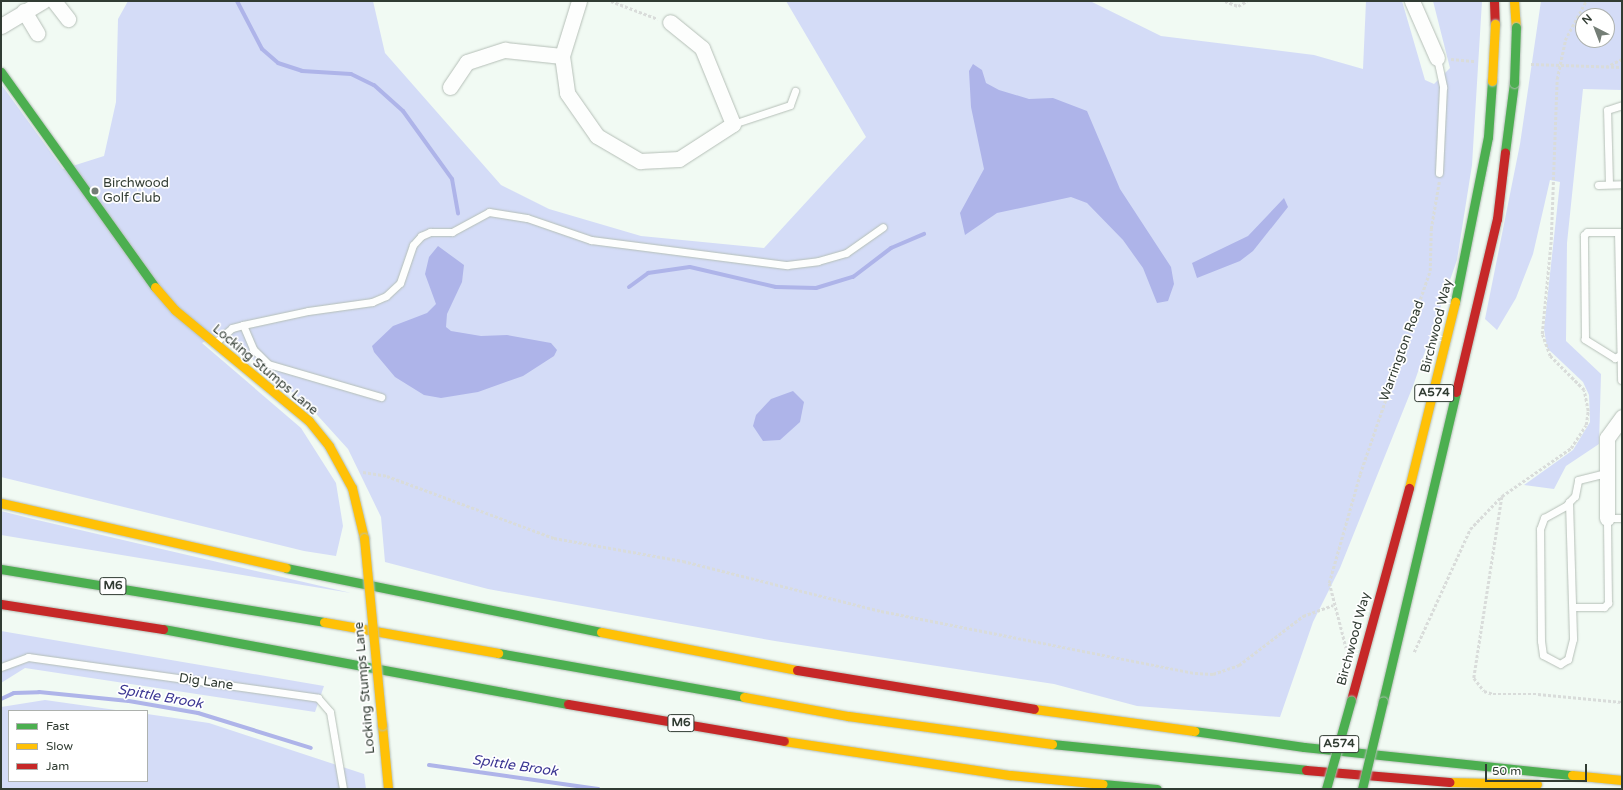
<!DOCTYPE html>
<style>
body{margin:0}
#map{position:relative;width:1623px;height:790px;overflow:hidden;background:#f1faf3;font-family:"Varela Round",sans-serif}
div>[style]{position:absolute}
[style*='--x']{left:calc(var(--x)*1px);top:calc(var(--y)*1px);width:calc(var(--w)*1px);rotate:calc(var(--a)*1deg)}
.green>*{inset:0;background:#d4dcf7}
.water>*{inset:0;background:#aeb4e9}
.stream>*{height:4px;margin:-2px;padding:0 2px;transform-origin:2px;border-radius:2px;background:#aeb4e9}
.path>*{height:2.5px;margin-top:-1.25px;transform-origin:0;background:repeating-linear-gradient(90deg,#d9dcda 0 3px,transparent 0 5px)}
.roads{filter:drop-shadow(0 0 1px #b5bfb7) drop-shadow(0 0 1px #b5bfb7)}
.lane>*{height:7px;margin:-3.5px;padding:0 3.5px;transform-origin:3.5px;border-radius:3.5px;background:#fdfefd}
.street>*{height:15px;margin:-7.5px;padding:0 7.5px;transform-origin:7.5px;border-radius:7.5px;background:#fdfefd}
.fast>*{height:9px;margin:-4.5px;padding:0 4.5px;transform-origin:4.5px;border-radius:4.5px;background:#4caf50}
.slow>*{height:9px;margin:-4.5px;padding:0 4.5px;transform-origin:4.5px;border-radius:4.5px;background:#ffc107}
.jam>*{height:9px;margin:-4.5px;padding:0 4.5px;transform-origin:4.5px;border-radius:4.5px;background:#c62828}
.bridges{filter:drop-shadow(0 0 1px #b5bfb7) drop-shadow(0 0 1px #b5bfb7)}
.fast-bridge>*{height:9px;margin:-4.5px;padding:0 4.5px;transform-origin:4.5px;border-radius:4.5px;background:#4caf50}
.slow-bridge>*{height:9px;margin:-4.5px;padding:0 4.5px;transform-origin:4.5px;border-radius:4.5px;background:#ffc107}
.dots>*{width:11px;height:11px;translate:-50% -50%;box-sizing:border-box;border:2px solid #fff;border-radius:50%}
span{translate:-50% -50%;white-space:nowrap;text-align:center;line-height:1.15;-webkit-text-stroke:3.5px #fff;paint-order:stroke}
.shield-label span{padding:1px 3px;background:#fff;border:1px solid;border-radius:3px;-webkit-text-stroke-width:0}
.shield-label{font-size:12px;color:#313c33;font-weight:700}
.poi-label{font-size:13px;color:#313c33}
.left{translate:0 -50%;text-align:left}
.street-label{font-size:13px;color:#313c33}
.water-label{font-size:14px;color:#3c3793;font-style:italic}
.frame{position:absolute;inset:0;border:2px solid #313c33;pointer-events:none}
.legend{position:absolute;left:8px;top:710px;width:140px;height:72px;box-sizing:border-box;background:#fff;border:1px solid #adb1ad;margin:0;padding:5px 7px;list-style:none;font-size:12px;color:#313c33}
.legend li{display:flex;align-items:center;gap:8px;height:20px}
.legend b{width:20px;border:1px solid #adb1ad}
.north{position:absolute;left:1575px;top:8px;width:40px;height:40px;box-sizing:border-box;background:#fff;border:1px solid #adb1ad;border-radius:50%;rotate:318deg;font-size:11px;font-weight:700;line-height:16px;text-align:center;color:#313c33}
.north::after{content:'';display:block;margin:auto;width:14px;height:18px;background:#747e76;clip-path:polygon(50% 0,100% 100%,50% 72%,0 100%)}
.scale{position:absolute;left:1485px;top:764px;width:102px;height:18px;box-sizing:border-box;border:2px solid #313c33;border-top:0;padding-left:5px;font-size:12px;line-height:14px;white-space:nowrap;color:#313c33;-webkit-text-stroke:3px #fff;paint-order:stroke}
</style>
<div id="map">
<div class="green">
<i style="clip-path:polygon(128px 1px,373px 1px,385px 53px,501px 185px,549px 209px,641px 236px,764px 248px,866px 137px,786px 1px,1090px 1px,1161px 36px,1314px 55px,1363px 69px,1366px 1px,1402px 1px,1425px 80px,1434px 84px,1450px 68px,1433px 1px,1482px 1px,1472px 165px,1457px 260px,1413px 386px,1340px 568px,1313px 622px,1280px 717px,1137px 706px,1054px 684px,775px 641px,488px 589px,385px 562px,381px 517px,348px 449px,309px 406px,221px 333px,202px 343px,301px 428px,336px 483px,343px 526px,336px 556px,304px 551px,1px 477px,1px 84px,63px 169px,104px 156px,116px 102px,118px 19px)"></i>
<i style="clip-path:polygon(evenodd,1541px 1px,1622px 1px,1622px 90px,1583px 89px,1567px 243px,1566px 341px,1601px 374px,1599px 444px,1566px 466px,1554px 489px,1524px 485px,1573px 450px,1590px 422px,1589px 395px,1583px 382px,1547px 348px,1544px 329px,1560px 182px,1550px 180px,1533px 254px,1516px 298px,1497px 330px,1485px 319px,1520px 144px,1541px 1px,1583px 16px,1607px 16px,1607px 40px,1583px 40px,1583px 16px)"></i>
<i style="clip-path:polygon(1px 511px,33px 519px,351px 593px,1px 535px)"></i>
<i style="clip-path:polygon(1px 631px,324px 686px,315px 712px,25px 668px,1px 683px)"></i>
<i style="clip-path:polygon(45px 700px,123px 711px,9px 711px,9px 781px,147px 781px,147px 714px,209px 723px,364px 774px,366px 789px,1px 789px,1px 707px)"></i>
</div>
<div class="water">
<i style="clip-path:polygon(973px 64px,982px 70px,986px 83px,999px 90px,1029px 99px,1053px 98px,1087px 111px,1120px 189px,1171px 267px,1174px 284px,1168px 301px,1157px 303px,1143px 268px,1123px 240px,1087px 203px,1071px 197px,997px 213px,965px 235px,960px 213px,984px 169px,971px 107px,969px 71px)"></i>
<i style="clip-path:polygon(1284px 198px,1288px 207px,1253px 251px,1240px 261px,1197px 278px,1192px 263px,1248px 236px)"></i>
<i style="clip-path:polygon(438px 246px,464px 265px,462px 282px,447px 314px,446px 327px,451px 331px,481px 336px,507px 335px,551px 343px,557px 350px,554px 356px,523px 376px,478px 392px,441px 398px,424px 395px,395px 377px,374px 352px,372px 346px,393px 326px,427px 313px,436px 304px,425px 274px,429px 257px)"></i>
<i style="clip-path:polygon(793px 391px,804px 402px,800px 422px,780px 440px,763px 441px,753px 426px,756px 415px,771px 399px)"></i>
</div>
<div class="stream">
<i style="--x:237;--y:1;--w:54;--a:62.5"></i>
<i style="--x:262;--y:49;--w:21;--a:41"></i>
<i style="--x:278;--y:63;--w:25;--a:18"></i>
<i style="--x:302;--y:71;--w:49;--a:3.5"></i>
<i style="--x:351;--y:74;--w:25;--a:26"></i>
<i style="--x:374;--y:85;--w:39;--a:42"></i>
<i style="--x:403;--y:111;--w:84;--a:54.2"></i>
<i style="--x:452;--y:179;--w:35;--a:80"></i>
<i style="--x:629;--y:287;--w:24;--a:-36"></i>
<i style="--x:648;--y:273;--w:42;--a:-8.1"></i>
<i style="--x:690;--y:267;--w:88;--a:13.1"></i>
<i style="--x:776;--y:287;--w:40;--a:1.4"></i>
<i style="--x:816;--y:288;--w:39;--a:-17"></i>
<i style="--x:853;--y:277;--w:48;--a:-37.3"></i>
<i style="--x:891;--y:248;--w:36;--a:-23"></i>
<i style="--x:1;--y:699;--w:14;--a:-25"></i>
<i style="--x:14;--y:693;--w:25;--a:-2"></i>
<i style="--x:39;--y:692;--w:90;--a:5.7"></i>
<i style="--x:129;--y:701;--w:70;--a:9.9"></i>
<i style="--x:198;--y:713;--w:118;--a:17.2"></i>
<i style="--x:429;--y:765;--w:171;--a:8.1"></i>
</div>
<div class="path">
<i style="--x:611;--y:1;--w:50;--a:21"></i>
<i style="--x:1225;--y:1;--w:14;--a:21"></i>
<i style="--x:1238;--y:6;--w:10;--a:-29"></i>
<i style="--x:1451;--y:59;--w:25;--a:5"></i>
<i style="--x:1531;--y:64;--w:91;--a:1.9"></i>
<i style="--x:1606;--y:67;--w:18;--a:-27"></i>
<i style="--x:363;--y:472;--w:24;--a:9"></i>
<i style="--x:387;--y:476;--w:178;--a:20.4"></i>
<i style="--x:554;--y:538;--w:131;--a:10.1"></i>
<i style="--x:683;--y:561;--w:204;--a:14.2"></i>
<i style="--x:881;--y:611;--w:320;--a:11.2"></i>
<i style="--x:1195;--y:673;--w:18;--a:3"></i>
<i style="--x:1213;--y:674;--w:28;--a:-19"></i>
<i style="--x:1239;--y:665;--w:81;--a:-37.4"></i>
<i style="--x:1303;--y:616;--w:32;--a:-20"></i>
<i style="--x:1502;--y:497;--w:183;--a:98.8"></i>
<i style="--x:1474;--y:678;--w:16;--a:52"></i>
<i style="--x:1484;--y:691;--w:9;--a:18"></i>
<i style="--x:1493;--y:694;--w:45;--a:0"></i>
<i style="--x:1538;--y:694;--w:84;--a:5.4"></i>
<i style="--x:1346;--y:649;--w:68;--a:-104.4"></i>
<i style="--x:1329;--y:583;--w:113;--a:-74.1"></i>
<i style="--x:1360;--y:474;--w:215;--a:-71"></i>
<i style="--x:1430;--y:271;--w:42;--a:-88.6"></i>
<i style="--x:1431;--y:229;--w:48;--a:-80.3"></i>
<i style="--x:1414;--y:652;--w:135;--a:-65.5"></i>
<i style="--x:1470;--y:529;--w:46;--a:-45.9"></i>
<i style="--x:1502;--y:496;--w:84;--a:-34.8"></i>
<i style="--x:1571;--y:448;--w:27;--a:-57"></i>
<i style="--x:1586;--y:425;--w:14;--a:-82"></i>
<i style="--x:1588;--y:411;--w:21;--a:-101"></i>
<i style="--x:1584;--y:390;--w:48;--a:-135"></i>
<i style="--x:1550;--y:356;--w:23;--a:-110"></i>
<i style="--x:1542;--y:334;--w:94;--a:-84.5"></i>
<i style="--x:1551;--y:240;--w:161;--a:-87.9"></i>
<i style="--x:1557;--y:79;--w:40;--a:-78"></i>
<i style="--x:1565;--y:40;--w:44;--a:-61.7"></i>
</div>
<div class="roads">
<div class="lane">
<i style="--x:1437;--y:58;--w:30;--a:78"></i>
<i style="--x:1443;--y:87;--w:86;--a:92.7"></i>
<i style="--x:733;--y:124;--w:60;--a:-18.4"></i>
<i style="--x:790;--y:105;--w:15;--a:-70"></i>
<i style="--x:1609;--y:184;--w:74;--a:-91.5"></i>
<i style="--x:1607;--y:110;--w:16;--a:-18"></i>
<i style="--x:1598;--y:185;--w:24;--a:-2"></i>
<i style="--x:1618;--y:232;--w:148;--a:88.8"></i>
<i style="--x:243;--y:325;--w:26;--a:67"></i>
<i style="--x:253;--y:349;--w:21;--a:45"></i>
<i style="--x:268;--y:364;--w:118;--a:16.3"></i>
<i style="--x:216;--y:342;--w:21;--a:-41"></i>
<i style="--x:232;--y:328;--w:11;--a:-15"></i>
<i style="--x:243;--y:325;--w:66;--a:-12.2"></i>
<i style="--x:308;--y:311;--w:65;--a:-8"></i>
<i style="--x:372;--y:302;--w:15;--a:-23"></i>
<i style="--x:386;--y:296;--w:19;--a:-43"></i>
<i style="--x:400;--y:283;--w:40;--a:-71.1"></i>
<i style="--x:413;--y:245;--w:12;--a:-48"></i>
<i style="--x:421;--y:236;--w:10;--a:-24"></i>
<i style="--x:430;--y:232;--w:22;--a:0"></i>
<i style="--x:452;--y:232;--w:42;--a:-28.4"></i>
<i style="--x:489;--y:212;--w:38;--a:9"></i>
<i style="--x:527;--y:218;--w:68;--a:19"></i>
<i style="--x:591;--y:240;--w:198;--a:7.3"></i>
<i style="--x:787;--y:265;--w:31;--a:-7"></i>
<i style="--x:818;--y:261;--w:29;--a:-16"></i>
<i style="--x:846;--y:253;--w:45;--a:-35.1"></i>
<i style="--x:1620;--y:355;--w:6;--a:149"></i>
<i style="--x:1615;--y:358;--w:36;--a:-148"></i>
<i style="--x:1585;--y:339;--w:104;--a:-90.6"></i>
<i style="--x:1584;--y:235;--w:4;--a:-45"></i>
<i style="--x:1587;--y:232;--w:35;--a:0"></i>
<i style="--x:1569;--y:502;--w:137;--a:88.3"></i>
<i style="--x:1573;--y:639;--w:21;--a:104"></i>
<i style="--x:1568;--y:659;--w:9;--a:148"></i>
<i style="--x:1560;--y:664;--w:19;--a:-152"></i>
<i style="--x:1543;--y:655;--w:14;--a:-98"></i>
<i style="--x:1541;--y:641;--w:112;--a:-90.5"></i>
<i style="--x:1540;--y:529;--w:12;--a:-70"></i>
<i style="--x:1544;--y:518;--w:25;--a:-29"></i>
<i style="--x:1566;--y:506;--w:5;--a:-53"></i>
<i style="--x:1569;--y:502;--w:8;--a:-45"></i>
<i style="--x:1575;--y:496;--w:16;--a:-79"></i>
<i style="--x:1578;--y:480;--w:30;--a:-14"></i>
<i style="--x:1573;--y:607;--w:31;--a:0"></i>
<i style="--x:1604;--y:607;--w:6;--a:-45"></i>
<i style="--x:1608;--y:603;--w:85;--a:-90.7"></i>
<i style="--x:1607;--y:518;--w:15;--a:0"></i>
<i style="--x:1;--y:667;--w:29;--a:-20"></i>
<i style="--x:28;--y:657;--w:293;--a:8"></i>
<i style="--x:318;--y:698;--w:18;--a:49"></i>
<i style="--x:330;--y:712;--w:78;--a:80.4"></i>
</div>
<div class="street">
<i style="--x:54;--y:1;--w:23;--a:52"></i>
<i style="--x:579;--y:1;--w:58;--a:107.2"></i>
<i style="--x:562;--y:56;--w:37;--a:82"></i>
<i style="--x:567;--y:93;--w:52;--a:55.1"></i>
<i style="--x:597;--y:136;--w:50;--a:30.2"></i>
<i style="--x:640;--y:161;--w:39;--a:-3"></i>
<i style="--x:679;--y:159;--w:64;--a:-32.9"></i>
<i style="--x:733;--y:124;--w:82;--a:-112.2"></i>
<i style="--x:702;--y:48;--w:41;--a:-140.9"></i>
<i style="--x:1412;--y:1;--w:62;--a:66.3"></i>
<i style="--x:24;--y:11;--w:26;--a:59"></i>
<i style="--x:1;--y:26;--w:49;--a:-30.8"></i>
<i style="--x:450;--y:87;--w:30;--a:-56"></i>
<i style="--x:467;--y:62;--w:40;--a:-18"></i>
<i style="--x:505;--y:50;--w:57;--a:6"></i>
<i style="--x:1607;--y:518;--w:80;--a:-90"></i>
<i style="--x:1607;--y:438;--w:26;--a:-54"></i>
</div>
<div class="fast">
<i style="--x:1;--y:72;--w:264;--a:54.4"></i>
<i style="--x:1505;--y:152;--w:70;--a:-82.6"></i>
<i style="--x:1455;--y:302;--w:168;--a:-78.7"></i>
<i style="--x:1488;--y:137;--w:56;--a:-85.9"></i>
<i style="--x:286;--y:568;--w:321;--a:11.5"></i>
<i style="--x:1;--y:569;--w:327;--a:9.3"></i>
<i style="--x:163;--y:629;--w:412;--a:10.5"></i>
<i style="--x:498;--y:653;--w:250;--a:10.1"></i>
<i style="--x:1383;--y:701;--w:318;--a:-76.7"></i>
<i style="--x:1194;--y:731;--w:111;--a:8.3"></i>
<i style="--x:1304;--y:747;--w:269;--a:6"></i>
<i style="--x:1052;--y:744;--w:255;--a:5.8"></i>
<i style="--x:1103;--y:784;--w:54;--a:5.3"></i>
</div>
<div class="slow">
<i style="--x:1514;--y:1;--w:26;--a:86"></i>
<i style="--x:155;--y:287;--w:30;--a:49"></i>
<i style="--x:175;--y:310;--w:174;--a:39.6"></i>
<i style="--x:309;--y:421;--w:32;--a:51"></i>
<i style="--x:329;--y:446;--w:48;--a:61.3"></i>
<i style="--x:352;--y:488;--w:51;--a:76.5"></i>
<i style="--x:1409;--y:488;--w:192;--a:-76.1"></i>
<i style="--x:1;--y:503;--w:292;--a:12.8"></i>
<i style="--x:324;--y:622;--w:177;--a:10.1"></i>
<i style="--x:601;--y:632;--w:200;--a:11"></i>
<i style="--x:744;--y:697;--w:106;--a:10.4"></i>
<i style="--x:848;--y:716;--w:206;--a:7.8"></i>
<i style="--x:1034;--y:709;--w:162;--a:7.8"></i>
<i style="--x:382;--y:725;--w:64;--a:84.6"></i>
<i style="--x:784;--y:741;--w:229;--a:8.6"></i>
<i style="--x:1010;--y:775;--w:93;--a:5.5"></i>
<i style="--x:1572;--y:775;--w:50;--a:5.7"></i>
<i style="--x:1449;--y:782;--w:88;--a:1.3"></i>
</div>
<div class="jam">
<i style="--x:1494;--y:1;--w:23;--a:88"></i>
<i style="--x:1456;--y:392;--w:178;--a:-76.7"></i>
<i style="--x:1497;--y:219;--w:67;--a:-83.2"></i>
<i style="--x:1;--y:604;--w:164;--a:8.8"></i>
<i style="--x:797;--y:670;--w:240;--a:9.3"></i>
<i style="--x:1351;--y:700;--w:220;--a:-74.7"></i>
<i style="--x:568;--y:704;--w:219;--a:9.7"></i>
<i style="--x:1306;--y:770;--w:144;--a:4.8"></i>
</div>
</div>
<div class="bridges">
<div class="fast-bridge">
<i style="--x:1514;--y:83;--w:56;--a:-88"></i>
<i style="--x:1326;--y:789;--w:92;--a:-74.3"></i>
<i style="--x:1362;--y:789;--w:90;--a:-76.6"></i>
</div>
<div class="slow-bridge">
<i style="--x:1492;--y:81;--w:57;--a:-87"></i>
<i style="--x:364;--y:538;--w:188;--a:84.5"></i>
</div>
</div>
<div class="dots">
<i style="left:95px;top:191px;background:#747e76"></i>
</div>
<div class="shield-label">
<span style="left:1434px;top:393px">A574</span>
<span style="left:113px;top:586px">M6</span>
<span style="left:681px;top:723px">M6</span>
<span style="left:1339px;top:744px">A574</span>
</div>
<div class="poi-label">
<span class="left" style="left:103px;top:191px">Birchwood<br>Golf Club</span>
</div>
<div class="street-label">
<span style="left:1437px;top:326px;rotate:-76deg">Birchwood Way</span>
<span style="left:1402px;top:351px;rotate:-70deg">Warrington Road</span>
<span style="left:265px;top:370px;rotate:40deg">Locking Stumps Lane</span>
<span style="left:1354px;top:639px;rotate:-75deg">Birchwood Way</span>
<span style="left:206px;top:682px;rotate:8deg">Dig Lane</span>
<span style="left:365px;top:688px;rotate:-95deg">Locking Stumps Lane</span>
</div>
<div class="water-label">
<span style="left:160px;top:697px;rotate:10deg">Spittle Brook</span>
<span style="left:515px;top:766px;rotate:8deg">Spittle Brook</span>
</div>
<div class="frame"></div>
<ul class="legend">
<li><b style="height:5px;background:#4caf50"></b>Fast</li>
<li><b style="height:5px;background:#ffc107"></b>Slow</li>
<li><b style="height:5px;background:#c62828"></b>Jam</li>
</ul>
<div class="north">N</div>
<div class="scale">50 m</div>
</div>
